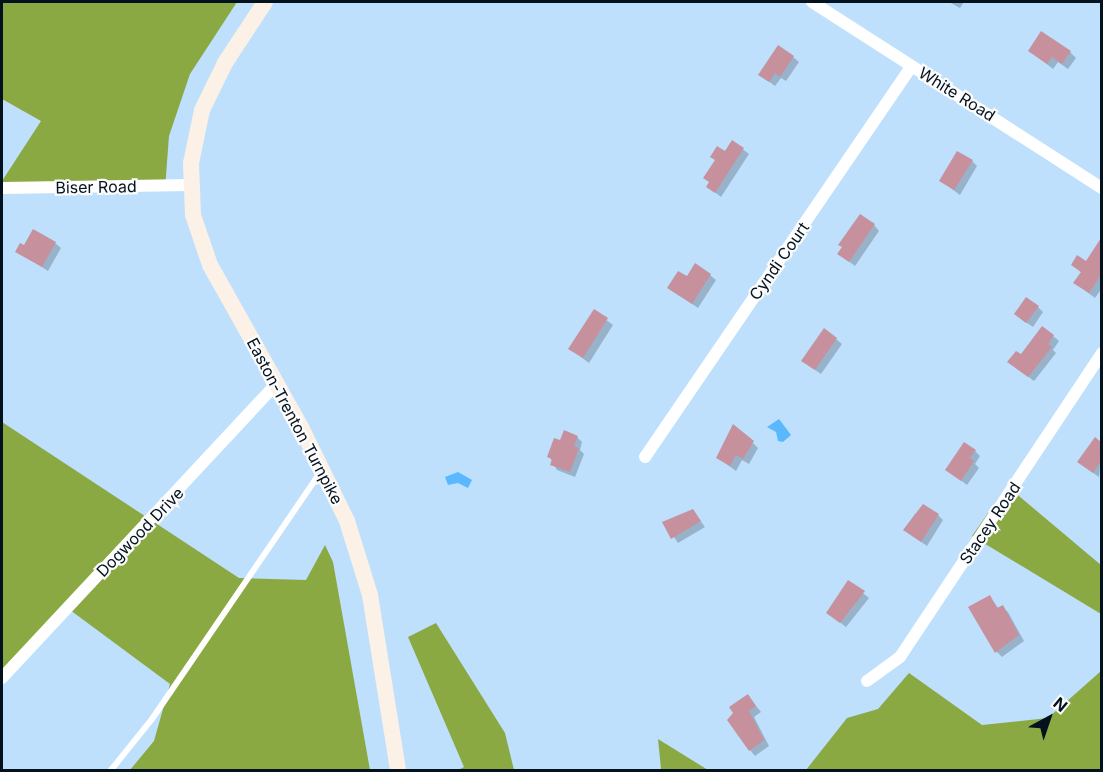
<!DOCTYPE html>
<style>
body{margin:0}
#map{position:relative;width:1103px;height:772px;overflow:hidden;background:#bee0fc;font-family:Inter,sans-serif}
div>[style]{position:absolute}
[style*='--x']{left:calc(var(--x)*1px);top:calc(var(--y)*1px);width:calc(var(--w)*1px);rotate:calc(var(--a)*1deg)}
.forest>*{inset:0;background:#8aa943}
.water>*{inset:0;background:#5bb8fe}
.shadow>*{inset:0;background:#0003}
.building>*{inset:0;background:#c6919d}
.lane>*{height:6px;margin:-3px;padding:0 3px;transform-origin:3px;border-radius:3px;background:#fff}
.street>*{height:12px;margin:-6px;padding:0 6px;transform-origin:6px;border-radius:6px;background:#fff}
.secondary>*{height:16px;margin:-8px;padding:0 8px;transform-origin:8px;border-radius:8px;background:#fcf1e6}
span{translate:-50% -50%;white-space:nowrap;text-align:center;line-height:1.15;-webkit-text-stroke:4.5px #fcfcfc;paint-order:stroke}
.street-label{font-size:16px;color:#04121e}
.frame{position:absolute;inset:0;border:3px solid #04121e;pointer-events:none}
.north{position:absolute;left:1019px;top:688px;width:60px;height:60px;-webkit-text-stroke:4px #fcfcfc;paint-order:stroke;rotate:40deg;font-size:16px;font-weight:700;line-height:24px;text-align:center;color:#04121e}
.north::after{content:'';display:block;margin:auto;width:21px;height:27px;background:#04121e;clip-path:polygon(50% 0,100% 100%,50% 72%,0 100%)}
</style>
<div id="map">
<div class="forest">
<i style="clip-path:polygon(2px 2px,237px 2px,190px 74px,169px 136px,165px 189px,2px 190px,2px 181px,41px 121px,2px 99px)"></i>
<i style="clip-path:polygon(2px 422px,239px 578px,306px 580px,325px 545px,333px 562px,370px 770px,130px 770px,154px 741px,170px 684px,66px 607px,2px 673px)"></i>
<i style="clip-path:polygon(1007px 486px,1101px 565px,1101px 614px,972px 536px)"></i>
<i style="clip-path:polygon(436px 623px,505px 733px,514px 770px,458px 770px,464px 767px,408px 637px)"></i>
<i style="clip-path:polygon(1101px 671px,1101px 770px,806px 770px,847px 718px,878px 709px,909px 673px,982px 725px,1048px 718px)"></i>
<i style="clip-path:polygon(658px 739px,708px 770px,661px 769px)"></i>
</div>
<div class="water">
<i style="clip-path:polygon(779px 419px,791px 435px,783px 442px,778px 441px,776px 432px,767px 427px)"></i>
<i style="clip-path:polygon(458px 472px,472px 480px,468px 488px,458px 483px,448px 485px,445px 477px)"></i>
</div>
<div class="shadow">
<i style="clip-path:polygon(949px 2px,964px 2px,960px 8px)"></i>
<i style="clip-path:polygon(1030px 51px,1070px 52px,1076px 58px,1068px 69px,1058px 62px,1053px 69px)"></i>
<i style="clip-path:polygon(793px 57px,799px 62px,786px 81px,781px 78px,775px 86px,760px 75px)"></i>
<i style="clip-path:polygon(733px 142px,749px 154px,721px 197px,708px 187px,716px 161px)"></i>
<i style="clip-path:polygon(972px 161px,977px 166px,960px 195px,941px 181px)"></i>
<i style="clip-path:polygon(874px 225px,879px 231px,855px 266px,839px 254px)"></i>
<i style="clip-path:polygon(55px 243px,61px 248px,48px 271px,17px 251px)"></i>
<i style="clip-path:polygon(1099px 245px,1102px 288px,1095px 298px,1075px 283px,1082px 273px,1073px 265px,1086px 263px)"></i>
<i style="clip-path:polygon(710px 275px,716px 280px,698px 308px,669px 288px,687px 278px)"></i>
<i style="clip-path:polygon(1038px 307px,1043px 312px,1033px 327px,1021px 319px)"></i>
<i style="clip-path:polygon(594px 311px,613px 325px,589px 363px,570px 349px)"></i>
<i style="clip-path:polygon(1053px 336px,1059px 341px,1053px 350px,1056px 353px,1034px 381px,1015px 367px,1022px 357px)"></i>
<i style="clip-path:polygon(836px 339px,842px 344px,821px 374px,809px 366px)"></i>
<i style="clip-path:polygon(577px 437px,582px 442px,580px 450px,584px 454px,575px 477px,557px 470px,549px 456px,561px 442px)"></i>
<i style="clip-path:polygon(1095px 439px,1102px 444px,1099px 477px,1085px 467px)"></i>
<i style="clip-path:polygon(753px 443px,758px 448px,749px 464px,742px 460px,736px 471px,718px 458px)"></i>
<i style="clip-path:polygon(975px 451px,980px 456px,975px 464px,979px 468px,967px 485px,947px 470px)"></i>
<i style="clip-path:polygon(693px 511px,705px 527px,678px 543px,664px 522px)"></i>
<i style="clip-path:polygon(915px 514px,938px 515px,943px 520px,927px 546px,904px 530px)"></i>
<i style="clip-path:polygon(849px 582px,869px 598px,846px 627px,828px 613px)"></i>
<i style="clip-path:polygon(990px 597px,999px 609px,1002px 607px,1008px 612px,1024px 641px,1002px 657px,997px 652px)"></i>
<i style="clip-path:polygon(748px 696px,761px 712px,754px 717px,769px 746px,755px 756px,750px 750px)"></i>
</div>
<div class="building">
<i style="clip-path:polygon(1041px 31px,1071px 51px,1062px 64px,1052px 57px,1047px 64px,1028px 51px)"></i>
<i style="clip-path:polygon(778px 45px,794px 56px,780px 77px,775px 73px,769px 82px,758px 75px)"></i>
<i style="clip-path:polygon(732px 140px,744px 148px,715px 193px,706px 187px,709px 182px,703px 178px,715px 160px,710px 157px,717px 146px,725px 151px)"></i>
<i style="clip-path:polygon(957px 151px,973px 160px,954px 190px,939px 181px)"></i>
<i style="clip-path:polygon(860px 214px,875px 224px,849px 262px,837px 254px,842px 247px,838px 245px)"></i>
<i style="clip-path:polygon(33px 229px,56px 242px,42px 267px,15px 252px,20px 243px,24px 245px)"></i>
<i style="clip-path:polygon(1101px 238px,1101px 275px,1089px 293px,1073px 283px,1081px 272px,1071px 265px,1077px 255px,1086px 261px)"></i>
<i style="clip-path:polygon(695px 263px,711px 274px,692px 304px,667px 288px,678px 271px,687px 276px)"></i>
<i style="clip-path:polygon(1026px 297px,1039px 306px,1026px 323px,1014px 314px)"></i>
<i style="clip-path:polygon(594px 309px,608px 318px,583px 358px,568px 349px)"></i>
<i style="clip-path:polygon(1042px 326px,1054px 335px,1048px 344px,1052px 347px,1028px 377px,1007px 362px,1016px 351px,1021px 354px)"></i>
<i style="clip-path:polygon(824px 328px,837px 338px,815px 370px,801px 361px)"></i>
<i style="clip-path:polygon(733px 424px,754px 441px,743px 459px,736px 455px,730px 466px,716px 458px)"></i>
<i style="clip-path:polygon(564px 430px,578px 436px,574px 446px,579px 448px,570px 472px,550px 465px,552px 459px,547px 457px,554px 438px,560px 440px)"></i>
<i style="clip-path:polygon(1095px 437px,1101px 442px,1101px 461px,1093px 473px,1077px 462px)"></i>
<i style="clip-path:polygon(964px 442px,976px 450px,970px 458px,974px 461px,961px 481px,945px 470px)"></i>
<i style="clip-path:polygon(923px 504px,939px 514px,921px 542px,903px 530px)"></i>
<i style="clip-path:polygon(693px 509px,701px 521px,671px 539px,662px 522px)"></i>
<i style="clip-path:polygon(848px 580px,865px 591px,840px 623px,826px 613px)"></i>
<i style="clip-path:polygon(990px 595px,997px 608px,1003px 605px,1019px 635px,995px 653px,968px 607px)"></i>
<i style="clip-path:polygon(748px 694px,756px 706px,749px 711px,764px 740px,749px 751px,727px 720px,733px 713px,729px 707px)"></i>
</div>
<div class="lane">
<i style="--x:111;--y:770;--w:65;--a:-51.2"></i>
<i style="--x:152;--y:719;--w:298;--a:-55.7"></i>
</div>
<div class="street">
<i style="--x:812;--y:2;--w:345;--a:32.7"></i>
<i style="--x:2;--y:188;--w:188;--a:-0.9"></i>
<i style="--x:645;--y:457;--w:473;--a:-55.7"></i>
<i style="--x:2;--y:678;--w:402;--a:-47"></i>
<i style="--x:867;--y:681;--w:41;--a:-36"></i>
<i style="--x:900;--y:657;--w:365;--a:-56.4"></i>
</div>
<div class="secondary">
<i style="--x:265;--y:2;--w:73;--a:123.3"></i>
<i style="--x:225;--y:63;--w:52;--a:116.1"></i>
<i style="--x:202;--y:110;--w:54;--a:101.7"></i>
<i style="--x:191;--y:163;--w:52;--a:87.8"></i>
<i style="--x:193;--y:215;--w:53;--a:71.2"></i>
<i style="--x:210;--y:265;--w:186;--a:60.7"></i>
<i style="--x:301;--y:427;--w:105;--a:63.9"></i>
<i style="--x:347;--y:521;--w:77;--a:72.7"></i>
<i style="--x:370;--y:595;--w:177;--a:80.9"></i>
</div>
<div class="street-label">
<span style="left:957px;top:94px;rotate:32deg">White Road</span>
<span style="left:96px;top:187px;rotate:-1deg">Biser Road</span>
<span style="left:779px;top:261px;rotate:-55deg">Cyndi Court</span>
<span style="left:295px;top:421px;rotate:62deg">Easton-Trenton Turnpike</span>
<span style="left:990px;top:523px;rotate:-56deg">Stacey Road</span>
<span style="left:140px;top:532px;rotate:-46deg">Dogwood Drive</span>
</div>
<div class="frame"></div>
<div class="north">N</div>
</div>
